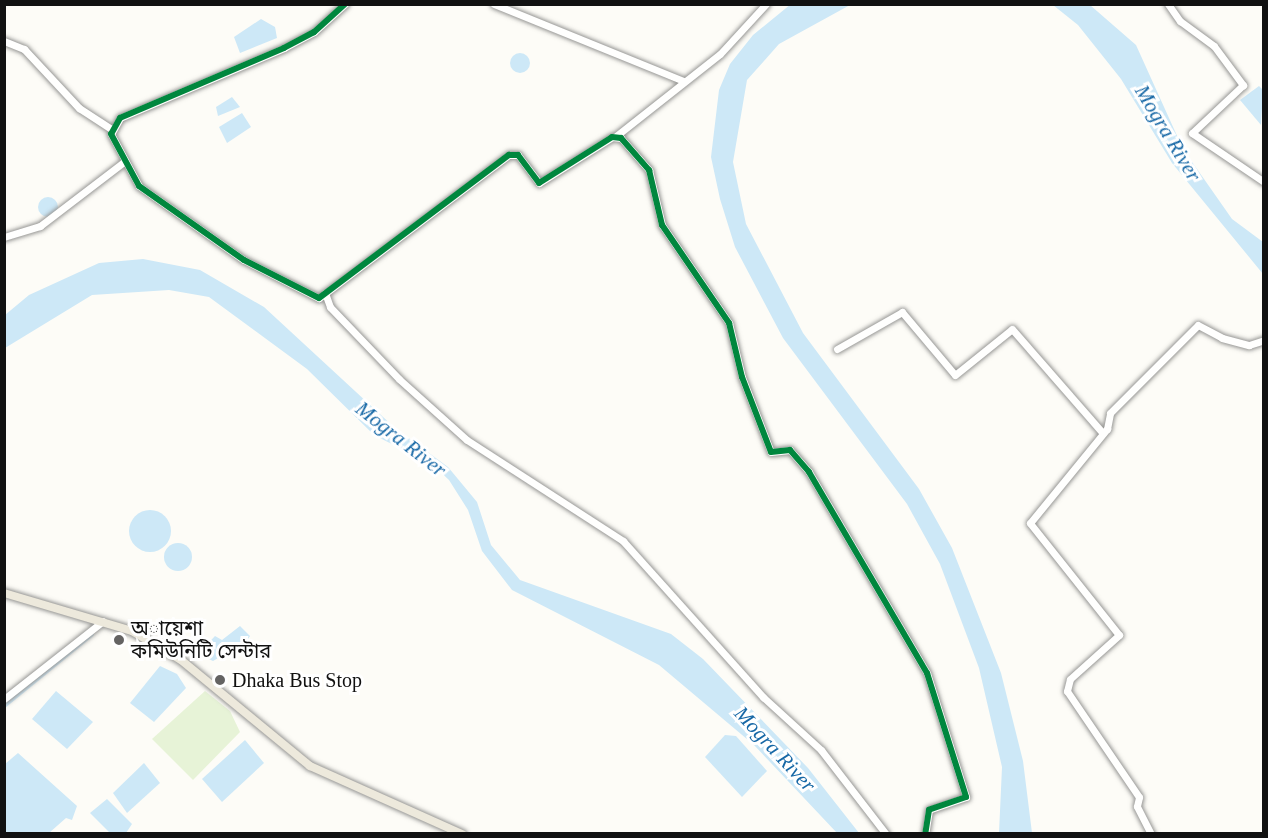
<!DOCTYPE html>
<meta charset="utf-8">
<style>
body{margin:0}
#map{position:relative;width:1268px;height:838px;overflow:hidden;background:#fdfcf7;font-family:"Times New Roman","Noto Sans Bengali",serif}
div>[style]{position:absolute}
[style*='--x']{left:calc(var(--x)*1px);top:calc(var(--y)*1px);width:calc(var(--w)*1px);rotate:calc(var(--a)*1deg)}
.green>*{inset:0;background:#e7f3d7}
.water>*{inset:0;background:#cde8f7}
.round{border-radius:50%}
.canal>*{height:6px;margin:-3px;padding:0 3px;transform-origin:3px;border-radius:3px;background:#cde8f7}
.roads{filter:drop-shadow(0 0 2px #979795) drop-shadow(0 0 2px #979795)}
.minor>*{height:7px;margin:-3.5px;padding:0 3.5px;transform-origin:3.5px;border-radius:3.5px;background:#fffffe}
.major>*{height:8px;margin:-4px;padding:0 4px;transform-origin:4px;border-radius:4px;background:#ede9dc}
.cycleway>*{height:6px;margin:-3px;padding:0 3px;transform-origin:3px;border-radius:3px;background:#00873e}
.dots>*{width:16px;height:16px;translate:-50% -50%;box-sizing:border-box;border:3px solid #fff;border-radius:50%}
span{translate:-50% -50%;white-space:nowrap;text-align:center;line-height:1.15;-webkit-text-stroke:6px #fff;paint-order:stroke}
.poi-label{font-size:20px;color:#111}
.left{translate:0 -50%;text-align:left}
.water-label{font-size:21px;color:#1768a6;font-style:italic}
.frame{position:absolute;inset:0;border:6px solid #111;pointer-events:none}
</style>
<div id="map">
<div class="green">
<i style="clip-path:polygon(205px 691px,230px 711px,240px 732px,193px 780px,152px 739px)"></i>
</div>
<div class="water">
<i style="clip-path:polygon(791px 4px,850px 5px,779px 44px,747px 80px,733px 162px,746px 224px,803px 333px,919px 489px,952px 548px,1001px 673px,1023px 761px,1032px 833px,999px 833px,1002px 767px,979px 668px,940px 564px,907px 504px,783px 338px,735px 247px,720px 199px,711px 157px,719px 90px,730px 64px,753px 35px)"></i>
<i style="clip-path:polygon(1053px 5px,1090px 5px,1136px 45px,1183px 149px,1232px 219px,1263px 242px,1263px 274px,1172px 163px,1121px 79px,1078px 25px)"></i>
<i style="clip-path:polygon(261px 19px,275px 27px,277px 38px,240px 53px,234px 37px)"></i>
<i class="round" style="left:510px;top:53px;width:20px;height:20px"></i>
<i style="clip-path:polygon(1259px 86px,1263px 90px,1261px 125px,1240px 100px)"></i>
<i style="clip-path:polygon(232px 97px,240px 107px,218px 116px,216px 107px)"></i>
<i style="clip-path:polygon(242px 113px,251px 127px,227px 143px,219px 127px)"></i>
<i class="round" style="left:38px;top:197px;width:20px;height:20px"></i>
<i style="clip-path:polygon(143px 259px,200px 270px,264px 307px,395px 428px,448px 467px,477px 502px,491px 545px,520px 580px,671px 634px,703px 659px,808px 768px,859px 833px,837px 833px,754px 745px,659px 665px,512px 590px,482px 551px,468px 510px,449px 480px,433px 465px,374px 435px,307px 369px,209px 297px,169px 290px,92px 295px,5px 348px,5px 315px,29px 295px,99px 263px)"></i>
<i class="round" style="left:129px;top:510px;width:42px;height:42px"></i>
<i class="round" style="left:164px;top:543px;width:28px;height:28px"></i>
<i style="clip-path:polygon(240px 626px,250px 636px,246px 642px,213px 661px,198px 654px,215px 636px,222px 640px)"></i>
<i style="clip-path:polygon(160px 666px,177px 674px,186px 688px,154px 722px,130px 703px)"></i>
<i style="clip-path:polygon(56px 691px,93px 722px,67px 749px,32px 719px)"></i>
<i style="clip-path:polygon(725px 735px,736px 736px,767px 771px,742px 797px,705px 757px)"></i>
<i style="clip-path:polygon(245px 740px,264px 763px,222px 802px,202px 779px)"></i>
<i style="clip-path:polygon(18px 753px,77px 806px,72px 820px,66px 818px,49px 833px,5px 833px,5px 764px)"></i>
<i style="clip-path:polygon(144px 763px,160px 783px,127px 813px,113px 793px)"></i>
<i style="clip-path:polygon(107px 799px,132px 824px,126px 833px,110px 833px,90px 813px)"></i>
</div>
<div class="canal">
<i style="--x:4;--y:705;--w:112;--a:-39.2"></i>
</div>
<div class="roads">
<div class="minor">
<i style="--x:345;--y:4;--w:42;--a:137.9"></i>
<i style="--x:314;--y:32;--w:34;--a:152"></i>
<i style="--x:284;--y:48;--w:178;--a:156.9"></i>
<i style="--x:120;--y:118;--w:18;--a:119"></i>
<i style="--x:111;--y:134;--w:59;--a:61.7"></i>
<i style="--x:139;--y:186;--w:128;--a:35.2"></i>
<i style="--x:244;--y:260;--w:84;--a:26.9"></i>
<i style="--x:319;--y:298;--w:238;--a:-37"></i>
<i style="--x:509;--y:155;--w:9;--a:0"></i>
<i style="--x:518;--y:155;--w:35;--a:53"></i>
<i style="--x:539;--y:183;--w:86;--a:-32.2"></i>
<i style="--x:612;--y:137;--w:9;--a:6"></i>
<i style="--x:621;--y:138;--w:43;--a:48.8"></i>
<i style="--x:649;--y:170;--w:57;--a:76.7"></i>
<i style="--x:662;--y:225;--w:119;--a:55.6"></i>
<i style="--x:729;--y:323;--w:56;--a:76.5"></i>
<i style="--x:742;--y:377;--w:80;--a:68.9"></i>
<i style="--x:771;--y:452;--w:19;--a:-6"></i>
<i style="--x:790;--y:450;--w:29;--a:49"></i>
<i style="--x:809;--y:472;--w:233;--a:59.6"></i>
<i style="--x:927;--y:673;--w:130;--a:72.5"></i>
<i style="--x:966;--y:797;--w:39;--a:161"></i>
<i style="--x:929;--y:810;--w:24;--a:99"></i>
<i style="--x:494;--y:4;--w:205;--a:22.1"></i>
<i style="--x:1168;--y:4;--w:21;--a:55"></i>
<i style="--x:1180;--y:21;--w:42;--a:36.3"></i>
<i style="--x:1214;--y:46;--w:49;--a:53.4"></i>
<i style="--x:1243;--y:85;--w:70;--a:136.7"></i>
<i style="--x:1192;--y:133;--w:87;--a:34.2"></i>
<i style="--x:4;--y:41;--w:22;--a:22"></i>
<i style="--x:24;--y:49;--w:81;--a:47"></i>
<i style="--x:79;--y:108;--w:38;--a:33"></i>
<i style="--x:616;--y:136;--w:132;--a:-38.3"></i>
<i style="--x:720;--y:54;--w:68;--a:-47.4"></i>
<i style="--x:4;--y:237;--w:38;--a:-17"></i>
<i style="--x:40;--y:226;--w:107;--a:-37.4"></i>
<i style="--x:325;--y:293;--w:15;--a:70"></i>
<i style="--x:330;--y:307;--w:100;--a:46.2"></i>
<i style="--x:399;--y:379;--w:91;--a:41.9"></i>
<i style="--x:467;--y:440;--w:186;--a:32.9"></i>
<i style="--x:623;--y:541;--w:210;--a:48.1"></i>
<i style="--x:763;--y:697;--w:79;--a:42.4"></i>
<i style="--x:821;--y:750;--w:106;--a:52.3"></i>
<i style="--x:837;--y:349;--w:75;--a:-29.6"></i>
<i style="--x:902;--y:312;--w:82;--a:49.9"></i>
<i style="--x:955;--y:375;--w:73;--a:-38.9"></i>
<i style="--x:1012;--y:329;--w:137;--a:48.9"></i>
<i style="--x:4;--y:699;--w:126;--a:-38.2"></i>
<i style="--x:1151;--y:834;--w:31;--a:-117"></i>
<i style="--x:1137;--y:806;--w:9;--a:-77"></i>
<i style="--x:1139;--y:797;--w:128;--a:-124.2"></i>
<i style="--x:1067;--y:691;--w:12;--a:-76"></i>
<i style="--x:1070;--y:679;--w:66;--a:-41.9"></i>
<i style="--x:1119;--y:635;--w:143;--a:-128.5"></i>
<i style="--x:1030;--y:523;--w:122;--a:-50.7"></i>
<i style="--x:1107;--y:429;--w:16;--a:-79"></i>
<i style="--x:1110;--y:413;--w:124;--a:-45"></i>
<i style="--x:1198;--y:325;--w:27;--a:28"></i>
<i style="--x:1222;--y:338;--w:28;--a:15"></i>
<i style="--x:1249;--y:345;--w:16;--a:-18"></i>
</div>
<div class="major">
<i style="--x:4;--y:593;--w:134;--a:16.5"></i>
<i style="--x:132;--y:631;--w:57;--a:30.6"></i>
<i style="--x:181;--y:660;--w:167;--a:39.4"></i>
<i style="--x:310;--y:766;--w:167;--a:24.1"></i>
</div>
</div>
<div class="cycleway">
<i style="--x:345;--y:4;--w:42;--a:137.9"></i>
<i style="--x:314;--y:32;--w:34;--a:152"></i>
<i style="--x:284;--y:48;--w:178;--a:156.9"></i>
<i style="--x:120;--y:118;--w:18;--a:119"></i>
<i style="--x:111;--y:134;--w:59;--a:61.7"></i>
<i style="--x:139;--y:186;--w:128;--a:35.2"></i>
<i style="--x:244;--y:260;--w:84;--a:26.9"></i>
<i style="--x:319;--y:298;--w:238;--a:-37"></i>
<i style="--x:509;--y:155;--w:9;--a:0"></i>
<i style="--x:518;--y:155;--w:35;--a:53"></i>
<i style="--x:539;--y:183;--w:86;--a:-32.2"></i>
<i style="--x:612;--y:137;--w:9;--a:6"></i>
<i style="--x:621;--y:138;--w:43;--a:48.8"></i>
<i style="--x:649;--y:170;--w:57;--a:76.7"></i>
<i style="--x:662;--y:225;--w:119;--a:55.6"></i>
<i style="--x:729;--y:323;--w:56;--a:76.5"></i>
<i style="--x:742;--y:377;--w:80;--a:68.9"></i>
<i style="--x:771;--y:452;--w:19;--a:-6"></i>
<i style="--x:790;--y:450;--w:29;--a:49"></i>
<i style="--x:809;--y:472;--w:233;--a:59.6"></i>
<i style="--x:927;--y:673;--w:130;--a:72.5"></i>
<i style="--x:966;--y:797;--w:39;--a:161"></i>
<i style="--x:929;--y:810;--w:24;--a:99"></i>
</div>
<div class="dots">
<i style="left:119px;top:640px;background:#646362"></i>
<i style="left:220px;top:680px;background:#646362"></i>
</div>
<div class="poi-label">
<span class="left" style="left:131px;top:640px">অায়েশা<br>কমিউনিটি সেন্টার</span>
<span class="left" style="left:232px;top:680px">Dhaka Bus Stop</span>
</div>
<div class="water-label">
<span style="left:1168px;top:133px;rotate:59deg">Mogra River</span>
<span style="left:401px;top:439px;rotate:38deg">Mogra River</span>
<span style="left:775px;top:749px;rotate:47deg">Mogra River</span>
</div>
<div class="frame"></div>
</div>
